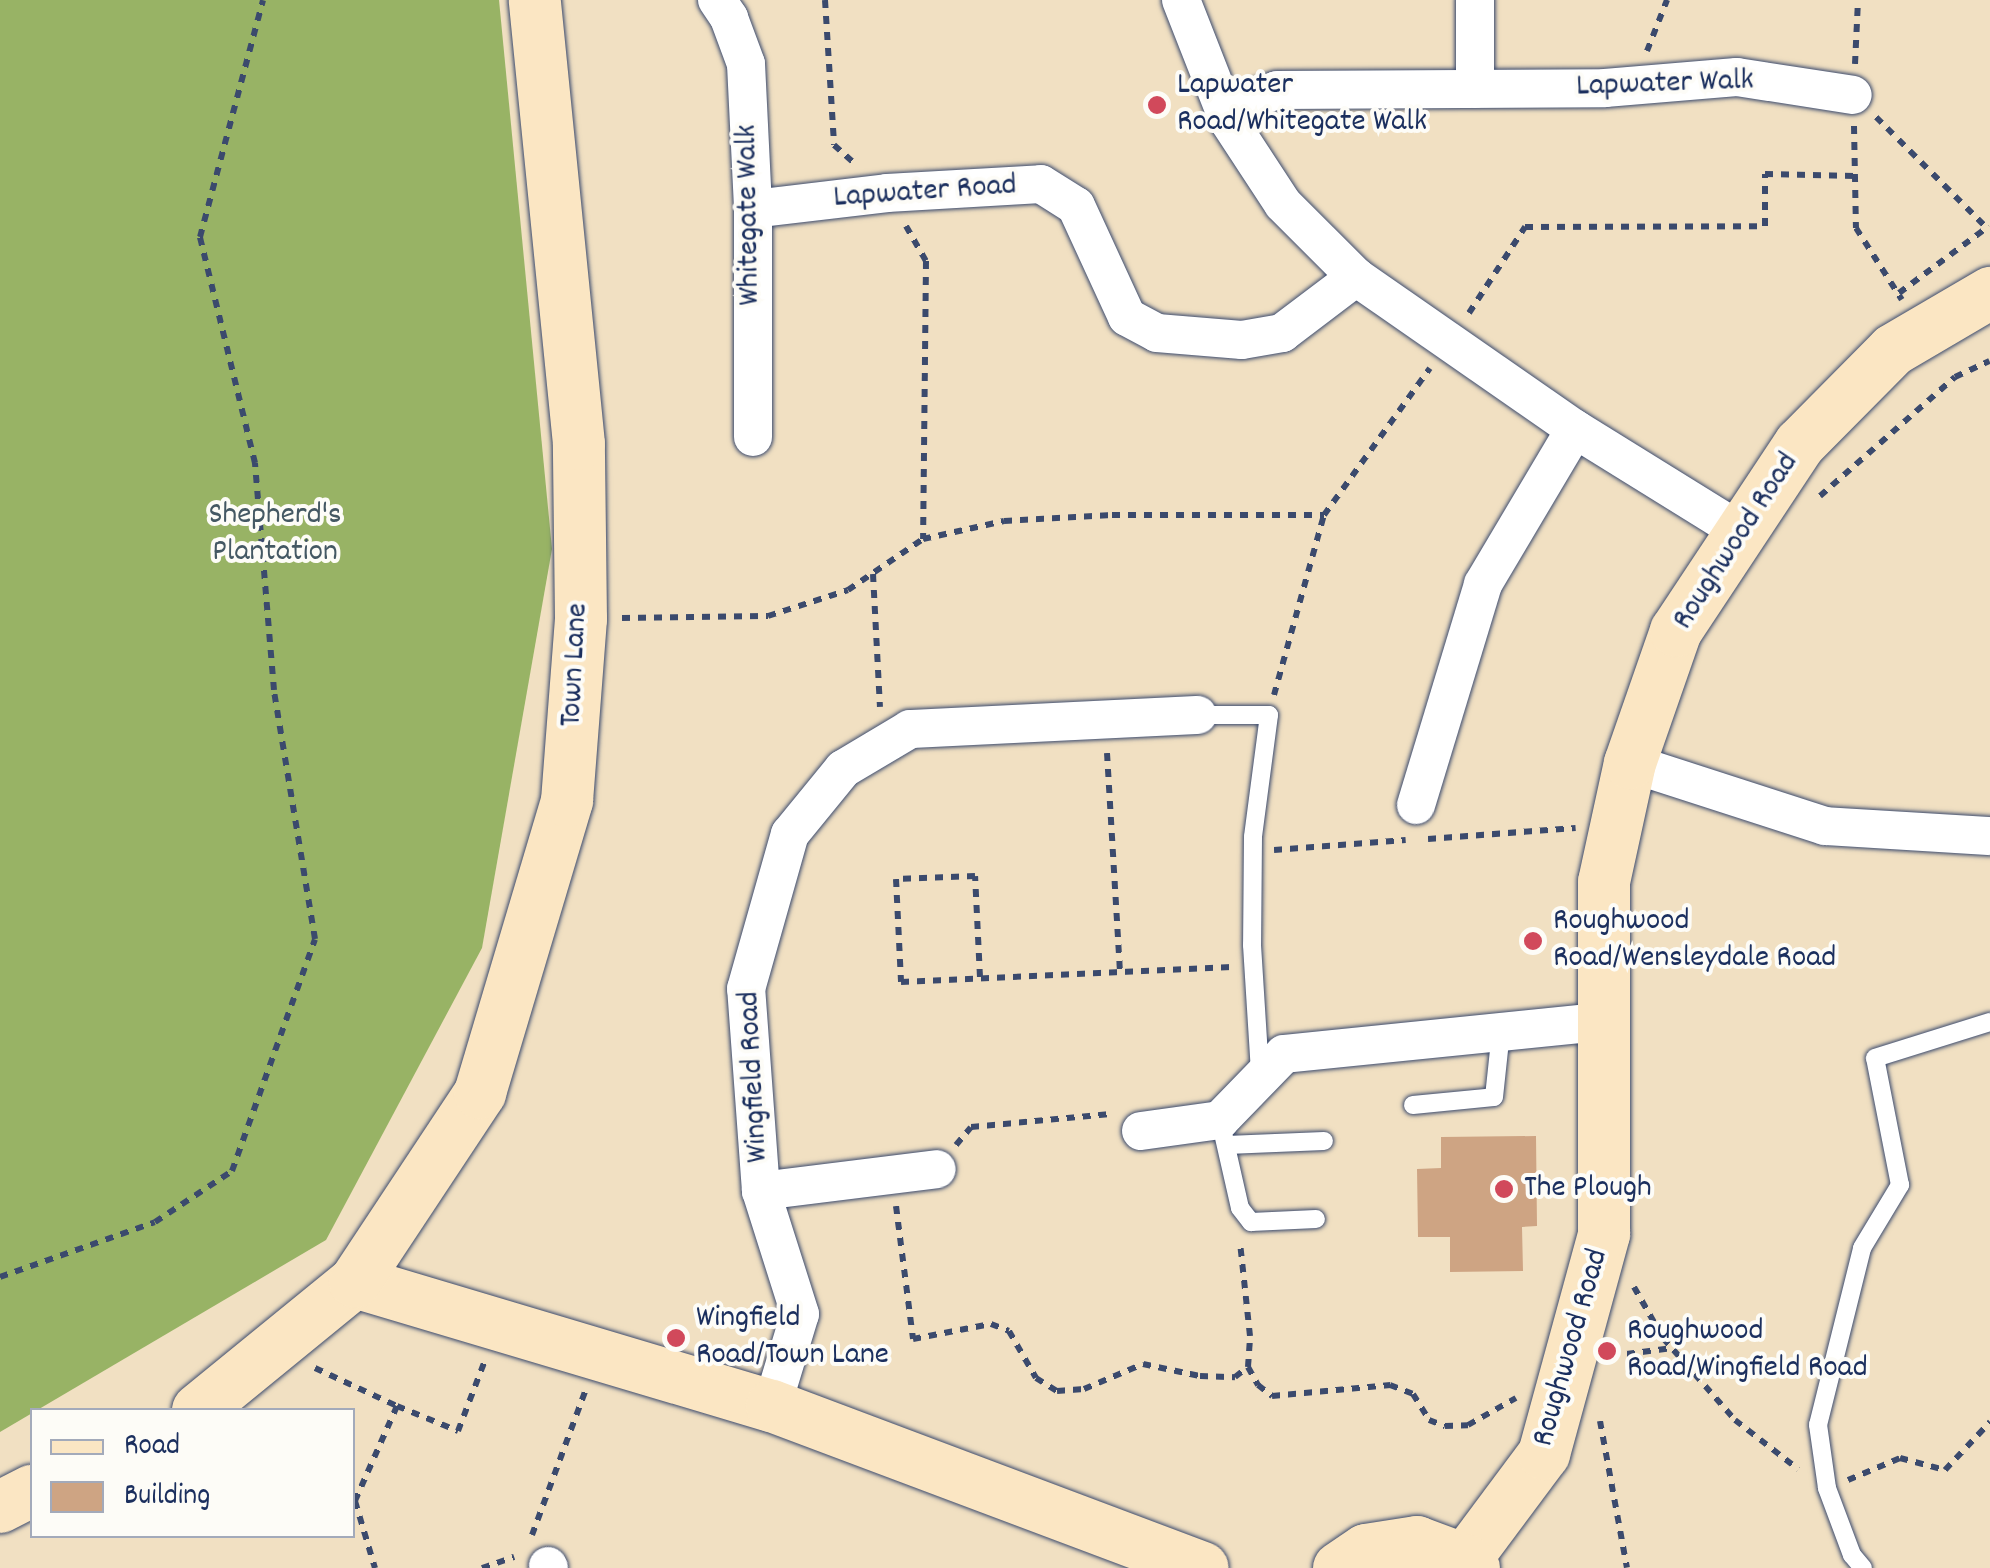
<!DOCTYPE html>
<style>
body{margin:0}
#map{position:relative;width:1990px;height:1568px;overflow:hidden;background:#f1e0c2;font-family:Dekko,sans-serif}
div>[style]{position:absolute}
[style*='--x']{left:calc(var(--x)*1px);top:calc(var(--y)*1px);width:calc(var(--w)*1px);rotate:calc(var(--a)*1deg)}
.forest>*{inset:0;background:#98b365}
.building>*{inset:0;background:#cea483}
.path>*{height:6px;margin-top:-3px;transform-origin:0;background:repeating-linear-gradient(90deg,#3b4a6d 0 8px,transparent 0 16px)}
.roads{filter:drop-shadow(0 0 2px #3b4a6d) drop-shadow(0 0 2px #3b4a6d)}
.lane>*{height:18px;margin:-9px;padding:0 9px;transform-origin:9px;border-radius:9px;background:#fff}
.street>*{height:38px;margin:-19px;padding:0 19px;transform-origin:19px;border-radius:19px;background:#fff}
.secondary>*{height:52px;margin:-26px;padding:0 26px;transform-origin:26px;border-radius:26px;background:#fbe6c3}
.dots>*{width:28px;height:28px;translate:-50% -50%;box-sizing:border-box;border:5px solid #fdfcf7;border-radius:50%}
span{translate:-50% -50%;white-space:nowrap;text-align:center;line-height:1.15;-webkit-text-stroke:8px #fdfcf7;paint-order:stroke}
.street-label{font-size:32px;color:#1b2f5e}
.poi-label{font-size:32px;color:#1b2f5e}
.left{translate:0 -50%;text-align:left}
.park-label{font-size:32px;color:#445863}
.legend{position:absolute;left:30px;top:1408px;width:325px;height:130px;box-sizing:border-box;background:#fdfcf7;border:2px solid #a3aaba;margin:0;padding:12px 18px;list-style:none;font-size:30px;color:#1b2f5e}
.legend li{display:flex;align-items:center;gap:20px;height:50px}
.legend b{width:50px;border:2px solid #a3aaba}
</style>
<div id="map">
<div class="forest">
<i style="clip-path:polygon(0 0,499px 0,552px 549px,482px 948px,326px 1240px,0 1432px)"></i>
</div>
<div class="building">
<i style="clip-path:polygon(1536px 1136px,1537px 1226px,1522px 1227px,1523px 1271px,1450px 1272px,1450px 1237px,1418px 1237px,1417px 1169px,1441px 1168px,1441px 1137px)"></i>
</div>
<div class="path">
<i style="--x:825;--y:0;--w:145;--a:86.4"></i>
<i style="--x:834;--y:145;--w:27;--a:42"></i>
<i style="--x:1647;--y:51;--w:55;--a:-68.6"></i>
<i style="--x:1855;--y:64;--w:64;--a:-87.3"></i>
<i style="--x:1876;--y:117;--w:157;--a:45"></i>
<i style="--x:1854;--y:126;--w:102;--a:88.9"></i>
<i style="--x:1856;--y:228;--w:85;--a:57.4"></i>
<i style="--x:906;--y:226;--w:40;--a:60.3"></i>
<i style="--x:926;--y:261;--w:278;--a:90.6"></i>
<i style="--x:1899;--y:293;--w:112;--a:-36.7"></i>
<i style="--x:1469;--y:313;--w:103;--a:-56.9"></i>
<i style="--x:1525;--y:227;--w:240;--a:-0.2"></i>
<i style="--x:1765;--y:226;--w:52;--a:-90"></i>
<i style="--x:1765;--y:174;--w:90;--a:1.3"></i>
<i style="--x:1820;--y:496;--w:180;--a:-41.4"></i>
<i style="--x:1955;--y:377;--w:38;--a:-25"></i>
<i style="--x:873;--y:574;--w:133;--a:87"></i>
<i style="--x:622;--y:618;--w:146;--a:-0.8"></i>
<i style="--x:768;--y:616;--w:84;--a:-18"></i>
<i style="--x:848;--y:590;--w:91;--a:-34.2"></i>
<i style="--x:923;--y:539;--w:83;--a:-12.5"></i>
<i style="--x:1004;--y:521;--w:108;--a:-3.2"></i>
<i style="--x:1112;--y:515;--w:212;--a:0"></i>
<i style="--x:1274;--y:695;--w:187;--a:-74.5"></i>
<i style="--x:1324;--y:515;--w:181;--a:-54.2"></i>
<i style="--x:1107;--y:753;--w:218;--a:86.6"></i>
<i style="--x:1428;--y:839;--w:148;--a:-4.3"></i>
<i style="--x:1274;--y:850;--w:132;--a:-4.3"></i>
<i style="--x:980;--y:977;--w:101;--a:-92.8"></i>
<i style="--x:975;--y:876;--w:79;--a:177.8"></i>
<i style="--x:896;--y:879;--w:103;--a:87.2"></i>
<i style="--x:901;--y:982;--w:331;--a:-2.6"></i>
<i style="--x:956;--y:1145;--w:23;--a:-50"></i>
<i style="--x:971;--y:1127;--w:140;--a:-5.3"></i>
<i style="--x:896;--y:1206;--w:134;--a:82.7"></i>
<i style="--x:913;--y:1339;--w:79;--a:-10.9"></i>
<i style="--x:991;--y:1324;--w:19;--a:21"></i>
<i style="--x:1009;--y:1331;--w:54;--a:60.1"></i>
<i style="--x:1036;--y:1378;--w:25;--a:32"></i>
<i style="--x:1057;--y:1391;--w:27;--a:-4"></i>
<i style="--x:1084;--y:1389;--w:64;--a:-23"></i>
<i style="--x:1143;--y:1364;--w:58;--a:11.9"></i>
<i style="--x:1200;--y:1376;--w:35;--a:2"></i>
<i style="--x:1235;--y:1377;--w:16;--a:-38"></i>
<i style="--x:1248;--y:1367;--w:31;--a:-86"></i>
<i style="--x:1250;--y:1336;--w:94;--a:-96.1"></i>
<i style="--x:0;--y:1277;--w:164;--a:-19.5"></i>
<i style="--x:155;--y:1222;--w:92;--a:-33.5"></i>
<i style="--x:232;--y:1171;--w:246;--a:-70.3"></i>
<i style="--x:315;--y:939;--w:252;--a:-99.4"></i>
<i style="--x:274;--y:690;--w:228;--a:-94.8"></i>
<i style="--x:255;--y:463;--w:233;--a:-103.7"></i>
<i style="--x:200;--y:237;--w:245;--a:-75.1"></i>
<i style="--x:1634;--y:1287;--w:59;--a:60.4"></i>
<i style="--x:1663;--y:1338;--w:109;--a:48.7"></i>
<i style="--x:1735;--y:1420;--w:80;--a:37.9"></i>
<i style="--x:1611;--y:1356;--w:62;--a:-7.5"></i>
<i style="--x:1248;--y:1367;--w:21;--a:61"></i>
<i style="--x:1258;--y:1385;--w:18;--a:38"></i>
<i style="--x:1272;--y:1396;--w:119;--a:-5.3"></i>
<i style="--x:1390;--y:1385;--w:25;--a:21"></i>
<i style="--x:1413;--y:1394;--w:31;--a:58"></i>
<i style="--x:1429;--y:1420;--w:17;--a:21"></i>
<i style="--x:1445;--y:1426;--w:23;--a:-2"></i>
<i style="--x:1468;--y:1425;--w:55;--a:-29.4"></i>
<i style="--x:315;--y:1368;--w:90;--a:24.9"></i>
<i style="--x:397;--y:1406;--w:104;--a:113.9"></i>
<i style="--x:355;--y:1501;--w:70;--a:73.4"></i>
<i style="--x:397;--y:1406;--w:66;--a:22.3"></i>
<i style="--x:458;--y:1431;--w:73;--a:-69.1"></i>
<i style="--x:1600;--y:1421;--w:149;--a:79.6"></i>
<i style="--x:1848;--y:1480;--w:56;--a:-22.9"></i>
<i style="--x:1900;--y:1458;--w:47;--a:14.9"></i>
<i style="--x:1945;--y:1470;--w:66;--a:-46.8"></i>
<i style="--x:532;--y:1535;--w:153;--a:-69.7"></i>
<i style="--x:482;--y:1568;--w:34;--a:-19"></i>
</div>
<div class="roads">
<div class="lane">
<i style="--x:1198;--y:715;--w:71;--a:0"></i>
<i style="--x:1269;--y:715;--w:123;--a:97.5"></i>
<i style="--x:1253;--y:837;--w:108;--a:90.5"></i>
<i style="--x:1252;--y:945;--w:128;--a:86.4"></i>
<i style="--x:1413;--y:1105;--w:81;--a:-5.6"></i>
<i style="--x:1494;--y:1097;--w:65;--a:-83.9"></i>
<i style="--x:1220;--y:1120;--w:90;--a:77.2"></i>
<i style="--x:1240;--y:1208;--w:18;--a:52"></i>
<i style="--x:1251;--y:1222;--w:65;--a:-2.6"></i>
<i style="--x:1227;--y:1145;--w:97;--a:-2.4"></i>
<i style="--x:1863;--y:1568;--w:17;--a:-130"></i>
<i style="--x:1852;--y:1555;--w:72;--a:-110.5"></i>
<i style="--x:1827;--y:1488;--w:64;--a:-98.1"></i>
<i style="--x:1818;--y:1425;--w:182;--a:-76"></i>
<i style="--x:1862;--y:1248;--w:74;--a:-58.9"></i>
<i style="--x:1900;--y:1185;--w:129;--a:-101.1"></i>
<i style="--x:1875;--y:1058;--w:121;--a:-17.4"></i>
</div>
<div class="street">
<i style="--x:717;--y:0;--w:22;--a:56"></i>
<i style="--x:729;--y:18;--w:49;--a:69.7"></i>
<i style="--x:746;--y:64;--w:145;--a:87.2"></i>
<i style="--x:753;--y:209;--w:228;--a:90"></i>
<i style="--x:1181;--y:0;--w:129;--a:68.6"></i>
<i style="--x:1228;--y:120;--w:100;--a:56.8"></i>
<i style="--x:1283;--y:204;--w:103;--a:45"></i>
<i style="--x:1356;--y:277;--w:267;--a:34.8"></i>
<i style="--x:1575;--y:429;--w:195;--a:31.8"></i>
<i style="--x:1475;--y:0;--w:89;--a:90"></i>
<i style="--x:1228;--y:120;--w:38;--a:-37"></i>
<i style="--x:1258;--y:97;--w:20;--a:-20"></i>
<i style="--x:1277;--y:90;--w:328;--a:-0.3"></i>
<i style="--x:1605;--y:88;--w:132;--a:-4.8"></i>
<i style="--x:1737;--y:77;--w:117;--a:8.8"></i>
<i style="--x:753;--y:209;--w:135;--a:-6.8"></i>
<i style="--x:887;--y:193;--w:154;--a:-3.3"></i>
<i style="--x:1041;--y:184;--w:41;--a:32.2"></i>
<i style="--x:1076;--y:206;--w:122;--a:65.3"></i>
<i style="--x:1127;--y:317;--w:34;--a:28"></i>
<i style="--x:1157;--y:333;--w:85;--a:4.7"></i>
<i style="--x:1242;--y:340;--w:41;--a:-9.9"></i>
<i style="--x:1282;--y:333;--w:93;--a:-37.1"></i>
<i style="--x:1630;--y:763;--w:205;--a:17.9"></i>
<i style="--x:1825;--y:826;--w:165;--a:3.5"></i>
<i style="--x:1416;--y:805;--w:231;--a:-73.1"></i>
<i style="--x:1483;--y:584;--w:180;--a:-59.3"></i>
<i style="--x:1141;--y:1131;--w:80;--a:-7.9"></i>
<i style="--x:1220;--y:1120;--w:92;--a:-45.9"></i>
<i style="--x:1284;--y:1054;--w:325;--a:-5.8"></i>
<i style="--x:761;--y:1191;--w:177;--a:-7.1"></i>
<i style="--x:772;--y:1406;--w:96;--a:-73.1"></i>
<i style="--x:800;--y:1314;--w:129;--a:-107.6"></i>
<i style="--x:761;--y:1191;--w:203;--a:-94.2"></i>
<i style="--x:746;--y:989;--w:161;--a:-74.2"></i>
<i style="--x:790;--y:834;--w:84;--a:-50.8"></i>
<i style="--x:843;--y:769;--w:78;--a:-30.8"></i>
<i style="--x:910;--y:729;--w:288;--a:-2.8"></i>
<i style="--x:548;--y:1566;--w:2;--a:63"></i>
</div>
<div class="secondary">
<i style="--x:355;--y:1282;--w:435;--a:16.6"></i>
<i style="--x:772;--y:1406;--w:460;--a:20.6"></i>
<i style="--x:198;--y:1410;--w:203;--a:-39.2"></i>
<i style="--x:355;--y:1282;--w:227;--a:-56.5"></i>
<i style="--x:480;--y:1093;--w:305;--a:-73.4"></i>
<i style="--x:567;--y:801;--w:183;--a:-85.6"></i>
<i style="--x:581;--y:619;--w:175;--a:-90.7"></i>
<i style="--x:579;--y:444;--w:446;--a:-95.7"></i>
<i style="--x:0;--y:1507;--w:36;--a:-27"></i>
<i style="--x:1465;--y:1560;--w:132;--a:-53.3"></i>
<i style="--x:1544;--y:1454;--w:228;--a:-74.7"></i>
<i style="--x:1604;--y:1234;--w:352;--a:-90"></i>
<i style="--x:1604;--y:882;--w:122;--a:-77.7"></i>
<i style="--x:1630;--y:763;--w:140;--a:-70.8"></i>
<i style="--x:1676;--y:631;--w:224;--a:-56.5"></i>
<i style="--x:1800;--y:444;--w:132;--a:-45.3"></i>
<i style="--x:1893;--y:350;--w:113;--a:-30.4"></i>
<i style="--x:1339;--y:1568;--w:32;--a:-34"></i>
<i style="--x:1366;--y:1550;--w:52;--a:-8.9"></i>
<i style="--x:1417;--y:1542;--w:51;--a:20.6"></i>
<i style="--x:1465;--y:1560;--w:12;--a:42"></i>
</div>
</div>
<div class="dots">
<i style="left:1157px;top:105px;background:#d1495b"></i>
<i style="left:1533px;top:941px;background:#d1495b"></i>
<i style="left:1504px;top:1189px;background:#d1495b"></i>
<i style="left:676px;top:1338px;background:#d1495b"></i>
<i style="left:1607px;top:1351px;background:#d1495b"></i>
</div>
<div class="street-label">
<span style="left:1665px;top:85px;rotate:-2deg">Lapwater Walk</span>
<span style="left:925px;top:193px;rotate:-4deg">Lapwater Road</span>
<span style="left:750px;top:215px;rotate:-91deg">Whitegate Walk</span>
<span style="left:1737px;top:542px;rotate:-57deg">Roughwood Road</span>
<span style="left:576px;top:665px;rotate:-87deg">Town Lane</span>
<span style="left:755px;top:1077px;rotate:-93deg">Wingfield Road</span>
<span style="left:1572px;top:1348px;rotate:-74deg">Roughwood Road</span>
</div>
<div class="poi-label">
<span class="left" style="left:1177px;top:105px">Lapwater<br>Road/Whitegate Walk</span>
<span class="left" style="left:1553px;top:941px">Roughwood<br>Road/Wensleydale Road</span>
<span class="left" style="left:1524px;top:1189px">The Plough</span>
<span class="left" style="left:696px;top:1338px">Wingfield<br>Road/Town Lane</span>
<span class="left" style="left:1627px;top:1351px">Roughwood<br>Road/Wingfield Road</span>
</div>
<div class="park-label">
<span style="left:275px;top:535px">Shepherd's<br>Plantation</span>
</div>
<ul class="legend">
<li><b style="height:12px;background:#fbe6c3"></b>Road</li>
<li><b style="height:28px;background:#cea483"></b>Building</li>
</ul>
</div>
